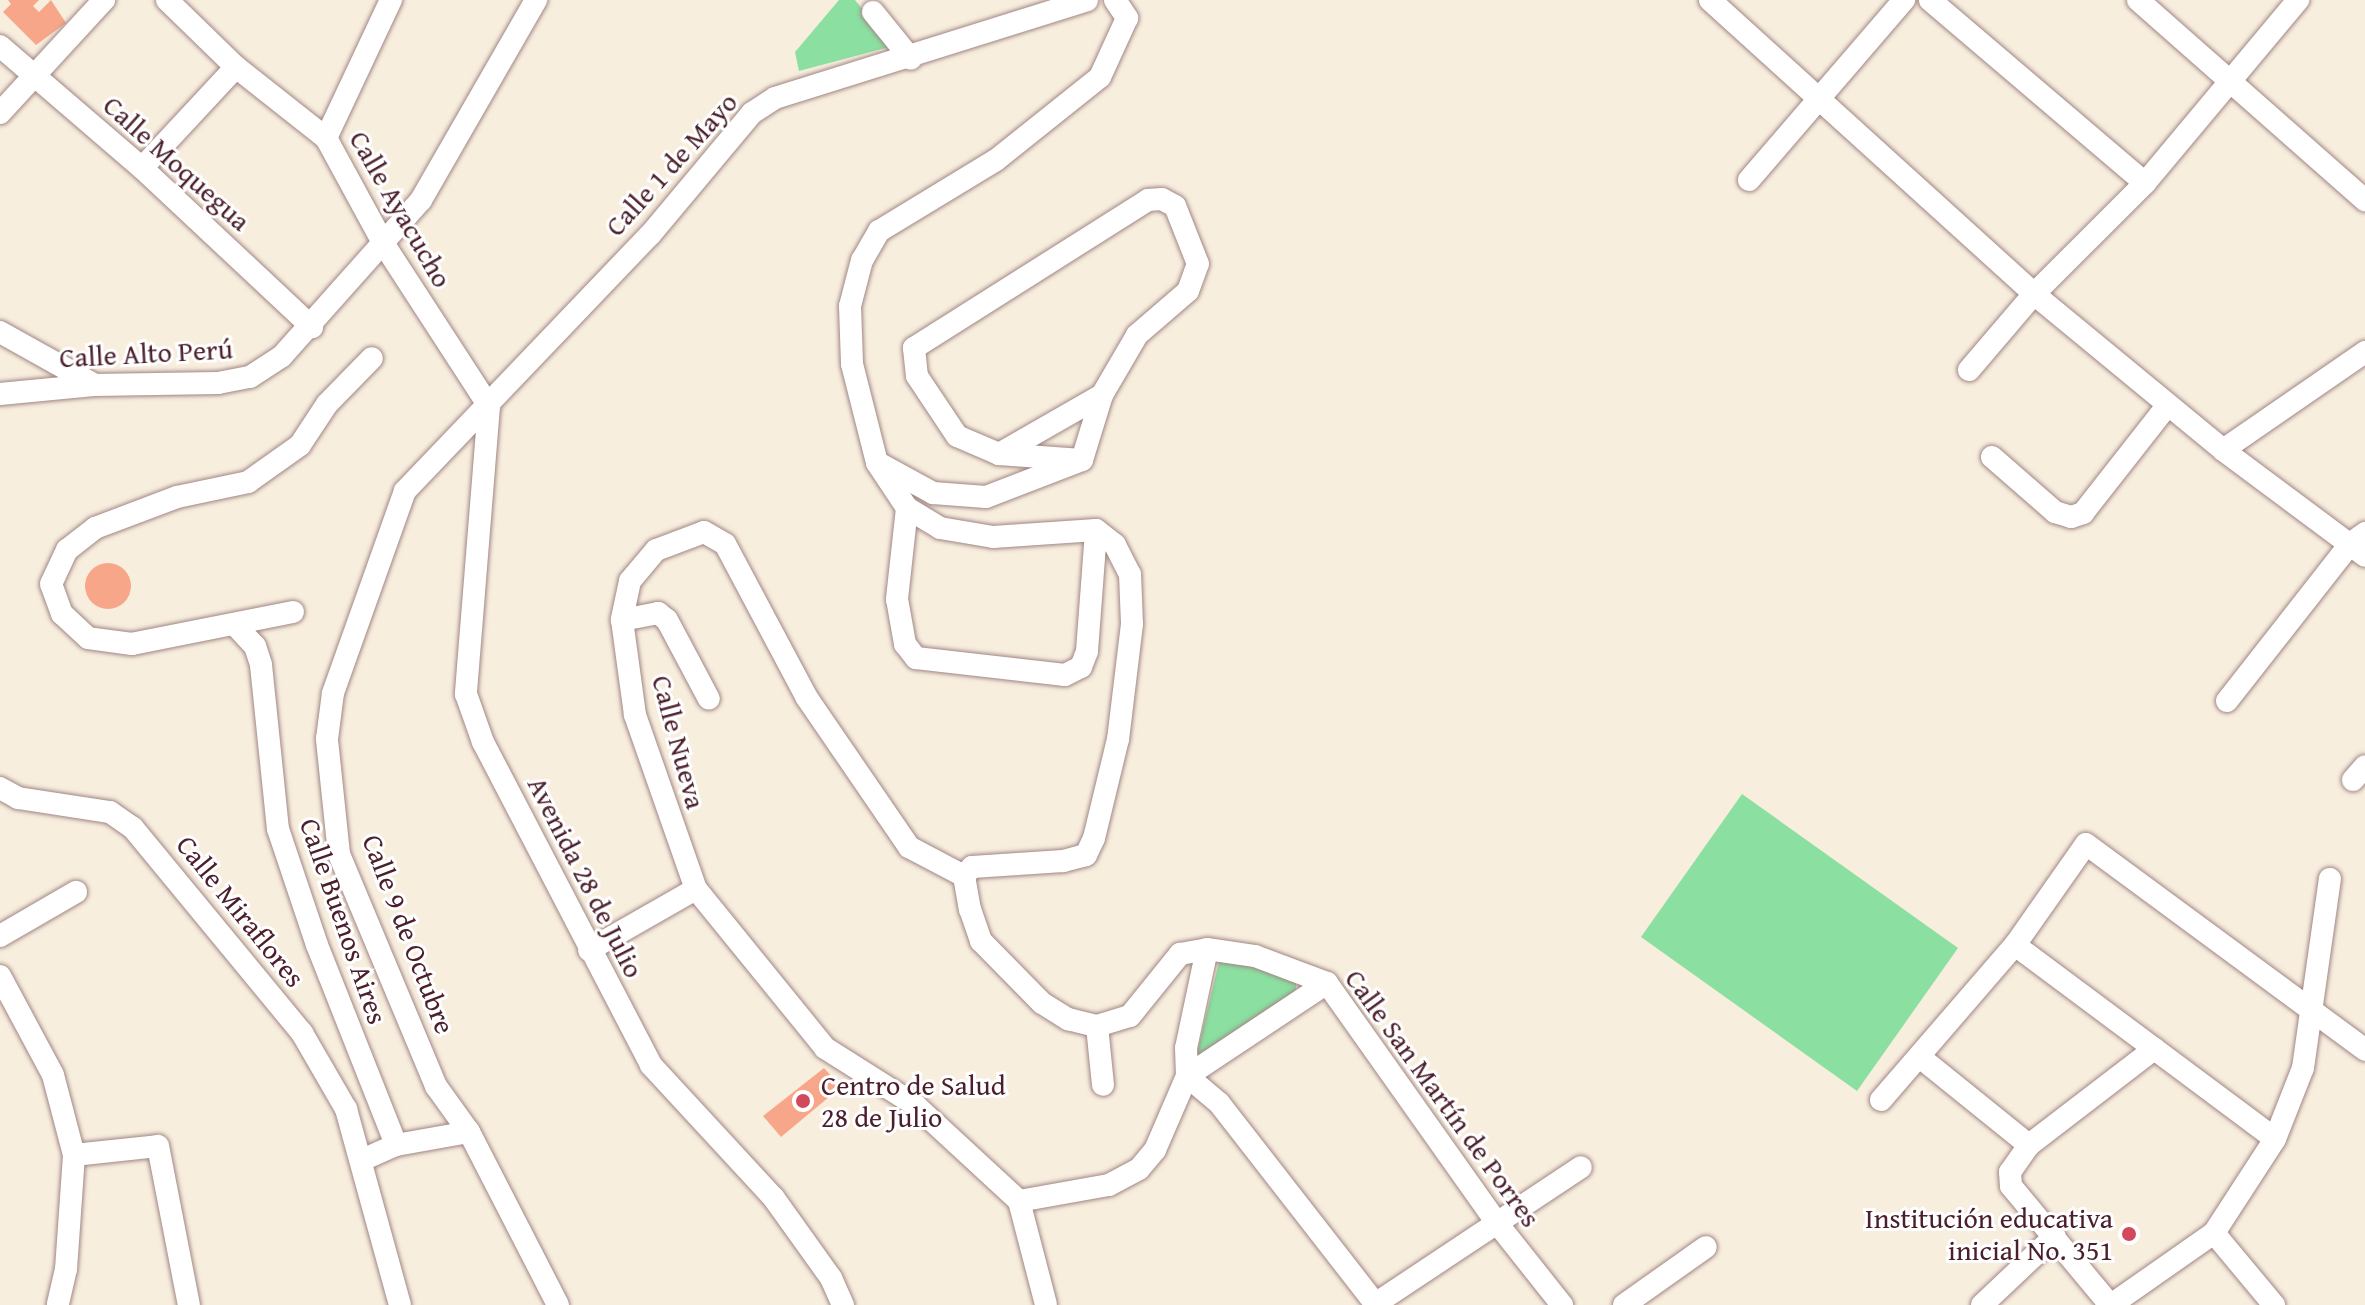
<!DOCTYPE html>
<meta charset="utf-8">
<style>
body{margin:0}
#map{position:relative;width:2365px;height:1305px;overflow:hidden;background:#f8eede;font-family:"Gentium Book Plus",serif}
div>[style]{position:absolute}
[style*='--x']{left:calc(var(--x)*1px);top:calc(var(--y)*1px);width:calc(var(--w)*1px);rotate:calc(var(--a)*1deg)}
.green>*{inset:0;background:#8bdfa0}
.building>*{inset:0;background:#f8a68a}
.round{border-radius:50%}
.roads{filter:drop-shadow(0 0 2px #a18684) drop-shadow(0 0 2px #a18684)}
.minor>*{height:22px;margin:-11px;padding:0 11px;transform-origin:11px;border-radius:11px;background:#fff}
.dots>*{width:22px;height:22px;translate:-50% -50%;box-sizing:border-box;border:4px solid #fff;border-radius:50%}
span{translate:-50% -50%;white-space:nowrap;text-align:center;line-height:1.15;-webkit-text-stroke:6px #fff;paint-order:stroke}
.street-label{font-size:28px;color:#4a1f2b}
.poi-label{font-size:28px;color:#4a1f2b}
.left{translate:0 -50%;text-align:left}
.right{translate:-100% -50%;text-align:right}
</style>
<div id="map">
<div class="green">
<i style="clip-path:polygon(839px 0,855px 0,893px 46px,799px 71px,795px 52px)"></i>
<i style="clip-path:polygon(1742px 794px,1958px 948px,1857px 1091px,1641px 937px)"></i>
<i style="clip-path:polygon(1227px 958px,1296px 981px,1296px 990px,1203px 1056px,1197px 1053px,1219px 962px)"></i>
</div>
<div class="building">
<i style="clip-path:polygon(8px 0,39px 0,33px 6px,39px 12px,51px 0,66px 23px,36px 45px,3px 12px,11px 4px)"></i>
<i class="round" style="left:85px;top:563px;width:46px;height:46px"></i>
<i style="clip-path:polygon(824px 1068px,841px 1087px,781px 1137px,763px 1116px)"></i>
</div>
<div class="roads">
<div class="minor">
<i style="--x:167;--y:0;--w:96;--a:44.2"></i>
<i style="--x:236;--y:67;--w:115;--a:38.3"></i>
<i style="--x:326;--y:138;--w:123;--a:61.4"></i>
<i style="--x:385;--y:246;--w:191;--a:57"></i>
<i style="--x:1115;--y:0;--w:22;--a:56"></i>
<i style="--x:1127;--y:18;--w:65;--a:114.6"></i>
<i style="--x:1100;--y:77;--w:133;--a:141.4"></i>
<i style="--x:996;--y:160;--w:137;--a:148.7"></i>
<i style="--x:879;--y:231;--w:34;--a:120"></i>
<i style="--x:862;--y:260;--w:48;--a:104.6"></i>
<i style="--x:850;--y:306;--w:58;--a:88"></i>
<i style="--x:852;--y:364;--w:102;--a:75.8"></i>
<i style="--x:877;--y:463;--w:54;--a:56.3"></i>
<i style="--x:907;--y:508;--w:39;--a:31"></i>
<i style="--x:940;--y:528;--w:54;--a:9.6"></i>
<i style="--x:993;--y:537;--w:103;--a:-3.9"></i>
<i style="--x:1096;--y:530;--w:24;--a:38"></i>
<i style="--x:1115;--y:545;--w:33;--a:63"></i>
<i style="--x:1130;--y:574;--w:50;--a:87.7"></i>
<i style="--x:1132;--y:624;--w:116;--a:96.9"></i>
<i style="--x:1118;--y:739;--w:102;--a:103.6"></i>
<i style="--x:1094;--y:838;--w:19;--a:115"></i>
<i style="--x:1086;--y:855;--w:24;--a:165"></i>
<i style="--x:1063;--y:861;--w:91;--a:176.2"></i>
<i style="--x:972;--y:867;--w:12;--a:132"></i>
<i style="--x:964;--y:876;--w:34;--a:80"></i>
<i style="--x:970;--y:909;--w:34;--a:71"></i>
<i style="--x:981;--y:941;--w:87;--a:45.5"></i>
<i style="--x:1042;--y:1003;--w:31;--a:32"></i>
<i style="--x:1068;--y:1019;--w:30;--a:14"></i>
<i style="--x:1097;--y:1026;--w:34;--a:-17"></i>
<i style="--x:1130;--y:1016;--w:80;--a:-51.1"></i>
<i style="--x:1180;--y:954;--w:27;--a:-10"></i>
<i style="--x:1207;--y:949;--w:49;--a:8.3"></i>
<i style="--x:1255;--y:956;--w:77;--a:20.6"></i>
<i style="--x:1327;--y:983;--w:294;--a:54.7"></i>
<i style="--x:1497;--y:1223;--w:105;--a:51.6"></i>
<i style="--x:1710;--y:0;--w:438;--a:42.2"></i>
<i style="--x:2034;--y:294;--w:245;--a:39.5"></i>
<i style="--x:2223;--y:450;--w:177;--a:36.7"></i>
<i style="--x:1930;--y:0;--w:282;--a:40.4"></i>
<i style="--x:2138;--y:0;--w:303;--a:41.4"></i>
<i style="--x:873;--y:12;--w:60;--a:51"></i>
<i style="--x:0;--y:46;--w:187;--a:40.7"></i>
<i style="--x:142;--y:168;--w:233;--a:43.1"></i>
<i style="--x:0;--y:113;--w:154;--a:-47.4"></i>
<i style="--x:326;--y:138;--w:153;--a:-64.8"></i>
<i style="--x:142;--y:168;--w:138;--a:-47.1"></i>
<i style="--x:1749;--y:180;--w:238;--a:-49.3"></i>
<i style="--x:0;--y:332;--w:107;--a:29.2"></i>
<i style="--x:1969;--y:370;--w:100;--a:-49.5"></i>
<i style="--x:2034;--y:294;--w:157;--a:-45"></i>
<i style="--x:2145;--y:183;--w:239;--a:-50.1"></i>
<i style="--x:0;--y:394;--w:94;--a:-5.5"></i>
<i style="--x:94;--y:385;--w:124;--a:-0.9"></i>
<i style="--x:218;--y:383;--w:33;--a:-11"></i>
<i style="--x:250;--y:377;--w:38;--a:-33"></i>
<i style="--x:282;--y:356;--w:209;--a:-48.3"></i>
<i style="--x:421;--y:200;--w:231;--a:-60.1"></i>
<i style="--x:489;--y:406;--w:289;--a:94.6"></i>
<i style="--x:466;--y:694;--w:51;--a:70.5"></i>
<i style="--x:483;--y:742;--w:364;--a:62.5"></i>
<i style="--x:651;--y:1065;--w:180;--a:47.3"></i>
<i style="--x:773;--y:1197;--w:100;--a:54.4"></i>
<i style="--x:831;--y:1278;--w:30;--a:66"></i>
<i style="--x:2223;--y:450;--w:173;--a:-34.6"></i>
<i style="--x:999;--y:454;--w:119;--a:-29.8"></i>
<i style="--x:1992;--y:457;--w:84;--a:41.1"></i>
<i style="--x:2055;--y:512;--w:17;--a:17"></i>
<i style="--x:2071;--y:517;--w:13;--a:-18"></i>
<i style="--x:2083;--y:513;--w:136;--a:-51.9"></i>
<i style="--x:878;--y:463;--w:63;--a:28.6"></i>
<i style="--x:933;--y:493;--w:53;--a:4.3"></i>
<i style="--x:986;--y:497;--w:103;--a:-21.1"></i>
<i style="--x:1082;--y:460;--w:68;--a:-72.9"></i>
<i style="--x:1102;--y:395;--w:69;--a:-59.7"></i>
<i style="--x:1137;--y:335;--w:67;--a:-40.8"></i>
<i style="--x:1188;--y:291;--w:29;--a:-70"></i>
<i style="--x:1198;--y:264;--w:62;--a:-111.6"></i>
<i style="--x:1175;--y:206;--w:15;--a:-152"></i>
<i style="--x:1162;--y:199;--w:14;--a:176"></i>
<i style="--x:1148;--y:200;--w:277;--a:147.7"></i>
<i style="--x:914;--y:348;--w:28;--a:84"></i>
<i style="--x:917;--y:376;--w:72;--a:56.3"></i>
<i style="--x:957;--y:436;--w:46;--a:23.2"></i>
<i style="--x:999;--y:454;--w:83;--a:4.1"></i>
<i style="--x:907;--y:508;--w:92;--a:96.3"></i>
<i style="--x:897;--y:599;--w:46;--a:79.9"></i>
<i style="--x:905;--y:644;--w:18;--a:52"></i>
<i style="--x:916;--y:658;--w:150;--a:6.5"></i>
<i style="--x:1065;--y:675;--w:18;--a:-27"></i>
<i style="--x:1081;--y:667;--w:17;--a:-69"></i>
<i style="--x:1087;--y:651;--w:121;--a:-85.7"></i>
<i style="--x:293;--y:612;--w:164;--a:168.8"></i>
<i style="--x:132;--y:644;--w:44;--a:-172.2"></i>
<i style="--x:88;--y:638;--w:35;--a:-137"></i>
<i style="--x:62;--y:614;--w:32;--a:-110"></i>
<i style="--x:51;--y:584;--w:38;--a:-65"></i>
<i style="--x:67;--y:550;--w:36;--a:-38"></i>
<i style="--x:95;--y:528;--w:88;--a:-20.7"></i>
<i style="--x:177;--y:497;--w:73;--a:-11.9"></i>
<i style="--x:248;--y:482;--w:64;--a:-35.4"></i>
<i style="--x:300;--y:445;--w:49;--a:-56.6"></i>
<i style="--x:327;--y:404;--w:64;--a:-45.6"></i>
<i style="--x:622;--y:620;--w:37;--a:-11"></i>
<i style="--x:658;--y:613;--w:11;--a:38"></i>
<i style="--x:667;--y:620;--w:89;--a:62"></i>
<i style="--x:237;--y:627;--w:26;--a:47"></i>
<i style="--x:255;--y:646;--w:20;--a:72"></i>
<i style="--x:261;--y:665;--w:165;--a:84.1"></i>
<i style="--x:278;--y:829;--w:122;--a:71.4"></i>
<i style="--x:317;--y:945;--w:215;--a:68.4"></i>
<i style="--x:2227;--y:701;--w:199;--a:-51.9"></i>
<i style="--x:2350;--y:544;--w:19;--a:-36"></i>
<i style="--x:2353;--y:780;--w:18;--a:-49"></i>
<i style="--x:0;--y:788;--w:21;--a:29"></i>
<i style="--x:18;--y:798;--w:93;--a:8.7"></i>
<i style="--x:110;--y:812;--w:28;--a:35"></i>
<i style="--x:133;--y:828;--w:266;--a:50.5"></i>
<i style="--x:302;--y:1033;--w:88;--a:59.9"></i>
<i style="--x:346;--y:1109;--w:203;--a:74.6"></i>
<i style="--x:964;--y:876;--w:62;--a:-152.2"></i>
<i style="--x:909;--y:847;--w:181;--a:-124.4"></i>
<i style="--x:807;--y:698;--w:174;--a:-118"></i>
<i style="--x:725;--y:544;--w:24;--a:-150"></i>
<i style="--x:704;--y:532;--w:51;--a:159.4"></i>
<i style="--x:656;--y:550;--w:40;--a:130"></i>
<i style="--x:630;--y:581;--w:40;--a:102"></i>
<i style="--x:622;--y:620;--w:96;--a:82.2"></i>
<i style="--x:635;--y:715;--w:184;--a:70.7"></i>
<i style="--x:696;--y:889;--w:205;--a:50.9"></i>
<i style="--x:825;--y:1048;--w:107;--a:32.3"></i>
<i style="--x:915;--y:1105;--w:142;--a:42.7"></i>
<i style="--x:1019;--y:1201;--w:107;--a:75.4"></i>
<i style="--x:0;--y:936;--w:88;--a:-30.1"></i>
<i style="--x:2015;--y:945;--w:324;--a:36.7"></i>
<i style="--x:589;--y:950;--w:123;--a:-29.7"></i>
<i style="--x:0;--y:976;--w:112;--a:61.8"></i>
<i style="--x:53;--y:1075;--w:83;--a:75.3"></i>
<i style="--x:74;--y:1155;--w:114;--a:94"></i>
<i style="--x:66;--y:1269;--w:37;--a:103"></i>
<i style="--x:1327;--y:983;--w:168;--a:146.4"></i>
<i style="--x:1187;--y:1076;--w:42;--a:40.2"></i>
<i style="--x:1219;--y:1103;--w:256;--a:52.1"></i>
<i style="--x:1097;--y:1026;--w:59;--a:84.2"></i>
<i style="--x:1921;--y:1058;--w:139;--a:38.9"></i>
<i style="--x:2029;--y:1145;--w:33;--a:125"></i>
<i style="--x:2010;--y:1172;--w:14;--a:86"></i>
<i style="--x:2011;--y:1186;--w:155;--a:50.2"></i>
<i style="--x:1881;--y:1100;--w:205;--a:-49.2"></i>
<i style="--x:2015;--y:945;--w:123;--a:-54.9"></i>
<i style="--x:2086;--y:844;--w:347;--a:36.4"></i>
<i style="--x:2029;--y:1145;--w:158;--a:-37.5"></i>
<i style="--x:74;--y:1155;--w:84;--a:-6.1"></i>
<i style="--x:158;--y:1146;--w:162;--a:79"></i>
<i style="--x:362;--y:1160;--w:37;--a:-24"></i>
<i style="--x:396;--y:1145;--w:74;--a:-10.1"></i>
<i style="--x:1019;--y:1201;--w:91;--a:-10.1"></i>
<i style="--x:1109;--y:1185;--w:34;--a:-28"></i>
<i style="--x:1139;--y:1169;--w:25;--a:-50"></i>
<i style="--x:1155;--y:1150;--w:81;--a:-66.6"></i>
<i style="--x:1187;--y:1076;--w:28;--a:-92"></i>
<i style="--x:1186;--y:1048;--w:101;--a:-78"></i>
<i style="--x:2214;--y:1233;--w:94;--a:50.2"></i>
<i style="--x:1375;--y:1304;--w:247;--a:-33.6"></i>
<i style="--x:558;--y:1305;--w:195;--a:-117.2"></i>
<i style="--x:469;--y:1132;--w:57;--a:-125.7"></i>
<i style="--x:436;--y:1086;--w:251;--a:-112.7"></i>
<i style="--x:339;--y:854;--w:116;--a:-96"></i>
<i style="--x:327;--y:739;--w:46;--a:-82.6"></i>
<i style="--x:333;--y:693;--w:214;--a:-70.4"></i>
<i style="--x:405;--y:491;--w:354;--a:-46.3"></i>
<i style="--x:650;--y:235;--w:159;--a:-50.1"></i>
<i style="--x:752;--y:113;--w:27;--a:-33"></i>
<i style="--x:775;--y:98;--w:327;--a:-17.4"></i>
<i style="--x:1624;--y:1305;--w:100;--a:-35.3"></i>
<i style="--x:1982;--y:1305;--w:100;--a:-43.4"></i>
<i style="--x:2111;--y:1305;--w:126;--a:-35"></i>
<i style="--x:2214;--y:1233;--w:112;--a:-57"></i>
<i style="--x:2275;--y:1139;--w:76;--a:-68.5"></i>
<i style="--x:2303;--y:1068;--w:191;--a:-81.9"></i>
</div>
</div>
<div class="dots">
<i style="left:803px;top:1101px;background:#d1495b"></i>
<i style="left:2129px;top:1234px;background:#d1495b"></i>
</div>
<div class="street-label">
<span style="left:177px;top:163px;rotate:42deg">Calle Moquegua</span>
<span style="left:671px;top:164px;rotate:-48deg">Calle 1 de Mayo</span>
<span style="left:401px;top:209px;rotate:60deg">Calle Ayacucho</span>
<span style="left:146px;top:353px;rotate:-3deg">Calle Alto Perú</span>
<span style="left:679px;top:742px;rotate:75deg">Calle Nueva</span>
<span style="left:586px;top:877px;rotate:63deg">Avenida 28 de Julio</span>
<span style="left:241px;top:911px;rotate:51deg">Calle Miraflores</span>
<span style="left:344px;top:921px;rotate:71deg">Calle Buenos Aires</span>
<span style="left:409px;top:934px;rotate:69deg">Calle 9 de Octubre</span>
<span style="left:1443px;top:1098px;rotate:54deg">Calle San Martín de Porres</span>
</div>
<div class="poi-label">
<span class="left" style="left:821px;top:1101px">Centro de Salud<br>28 de Julio</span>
<span class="right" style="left:2113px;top:1234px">Institución educativa<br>inicial No. 351</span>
</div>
</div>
